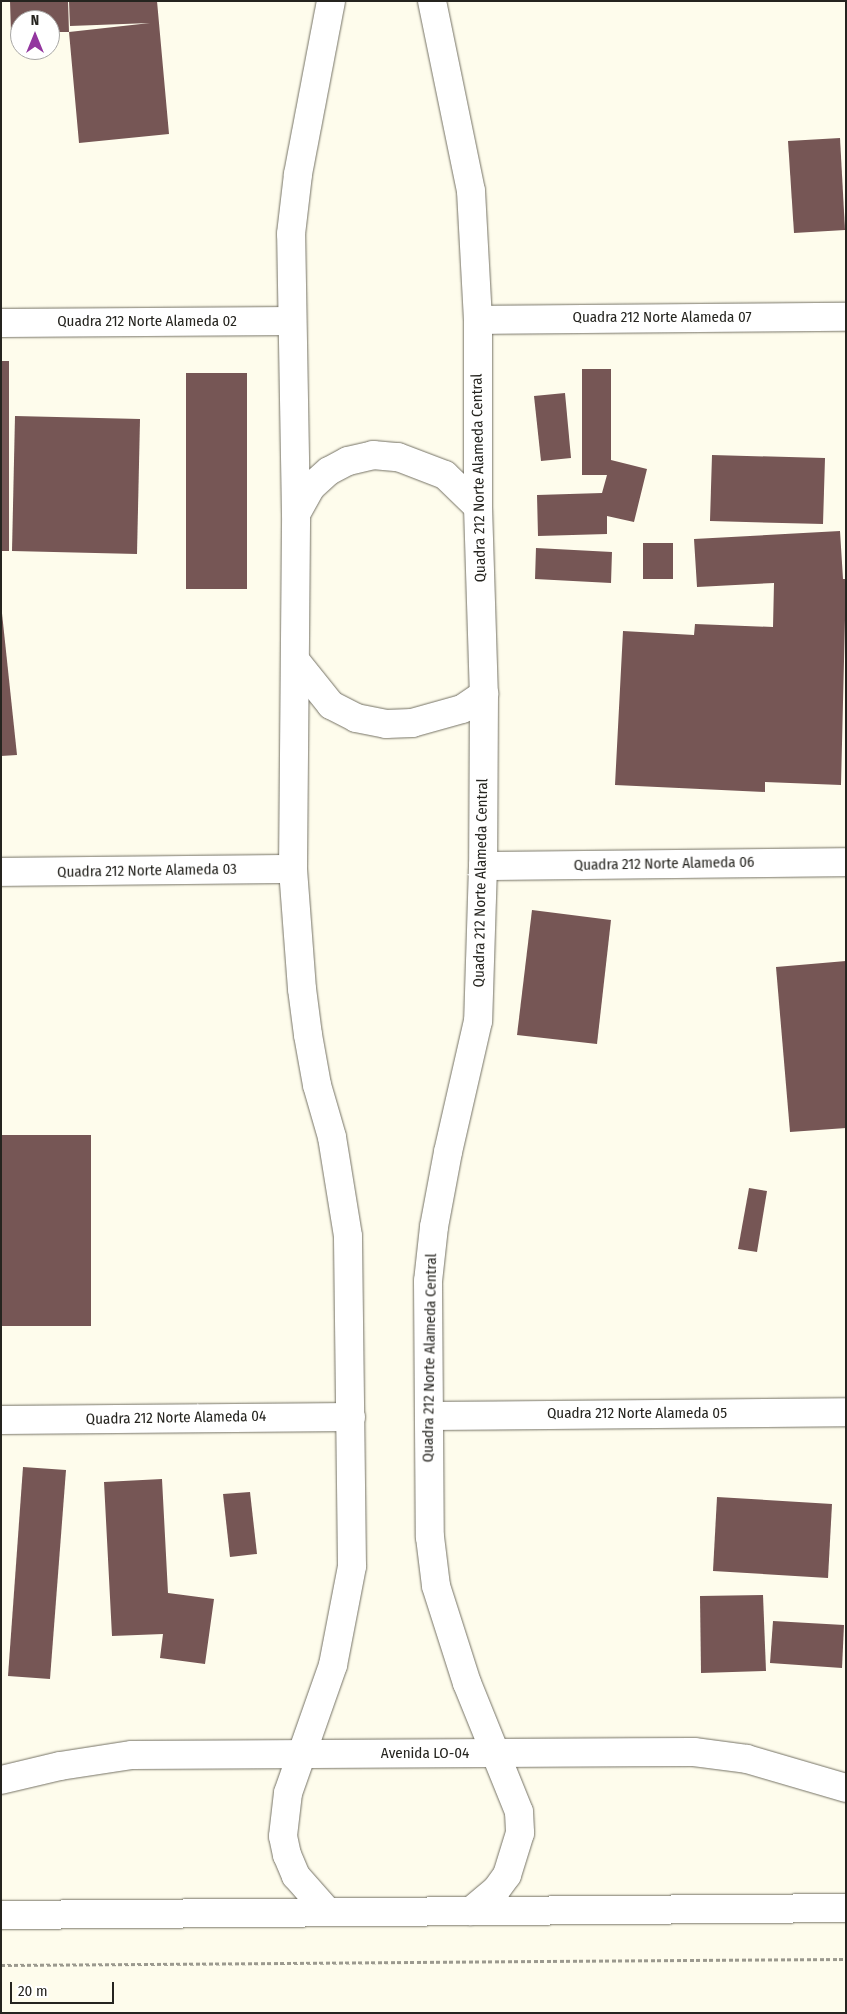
<!DOCTYPE html>
<style>
body{margin:0}
#map{position:relative;width:847px;height:2014px;overflow:hidden;background:#fefcec;font-family:"Fira Sans Condensed",sans-serif}
div>[style]{position:absolute}
[style*='--x']{left:calc(var(--x)*1px);top:calc(var(--y)*1px);width:calc(var(--w)*1px);rotate:calc(var(--a)*1deg)}
.building>*{inset:0;background:#765655}
.path>*{height:3px;margin-top:-1.5px;transform-origin:0;background:repeating-linear-gradient(90deg,#9b998e 0 4px,transparent 0 6.5px)}
.roads{filter:drop-shadow(0 0 1px #757265) drop-shadow(0 0 1px #757265)}
.minor>*{height:28px;margin:-14px;padding:0 14px;transform-origin:14px;border-radius:14px;background:#fff}
.tertiary>*{height:28px;margin:-14px;padding:0 14px;transform-origin:14px;border-radius:14px;background:#fff}
span{translate:-50% -50%;white-space:nowrap;text-align:center;line-height:1.15;-webkit-text-stroke:5px #fff;paint-order:stroke}
.street-label{font-size:15px;color:#25241f}
.frame{position:absolute;inset:0;border:2px solid #25241f;pointer-events:none}
.north{position:absolute;left:10px;top:10px;width:50px;height:50px;box-sizing:border-box;background:#fff;border:1px solid #a8a7a5;border-radius:50%;rotate:0deg;font-size:14px;font-weight:700;line-height:20px;text-align:center;color:#25241f}
.north::after{content:'';display:block;margin:auto;width:18px;height:22px;background:#93369f;clip-path:polygon(50% 0,100% 100%,50% 72%,0 100%)}
.scale{position:absolute;left:10px;top:1982px;width:104px;height:22px;box-sizing:border-box;border:2px solid #25241f;border-top:0;padding-left:6px;font-size:15px;line-height:18px;white-space:nowrap;color:#25241f;-webkit-text-stroke:4px #fff;paint-order:stroke}
</style>
<div id="map">
<div class="building">
<i style="clip-path:polygon(10px 1px,68px 1px,69px 32px,50px 32px,50px 20px,20px 20px,20px 33px,11px 33px)"></i>
<i style="clip-path:polygon(69px 1px,157px 1px,169px 134px,79px 143px,69px 32px,150px 23px,70px 26px)"></i>
<i style="clip-path:polygon(840px 138px,845px 230px,794px 233px,788px 141px)"></i>
<i style="clip-path:polygon(1px 361px,9px 361px,9px 551px,1px 551px)"></i>
<i style="clip-path:polygon(582px 369px,611px 369px,611px 460px,647px 469px,634px 522px,607px 516px,607px 534px,538px 536px,537px 495px,602px 493px,607px 475px,582px 475px)"></i>
<i style="clip-path:polygon(186px 373px,247px 373px,247px 589px,186px 589px)"></i>
<i style="clip-path:polygon(565px 393px,571px 458px,541px 461px,534px 396px)"></i>
<i style="clip-path:polygon(15px 416px,140px 419px,137px 554px,12px 551px)"></i>
<i style="clip-path:polygon(712px 455px,825px 458px,823px 524px,710px 521px)"></i>
<i style="clip-path:polygon(840px 531px,843px 579px,846px 579px,841px 785px,765px 782px,765px 792px,615px 785px,623px 631px,694px 635px,695px 624px,773px 627px,774px 583px,697px 587px,694px 539px)"></i>
<i style="clip-path:polygon(643px 543px,673px 543px,673px 579px,643px 579px)"></i>
<i style="clip-path:polygon(536px 548px,612px 552px,611px 583px,535px 579px)"></i>
<i style="clip-path:polygon(1px 604px,17px 755px,1px 756px)"></i>
<i style="clip-path:polygon(532px 910px,611px 920px,597px 1044px,517px 1035px)"></i>
<i style="clip-path:polygon(846px 961px,846px 1128px,790px 1132px,776px 967px)"></i>
<i style="clip-path:polygon(1px 1135px,91px 1135px,91px 1326px,1px 1326px)"></i>
<i style="clip-path:polygon(749px 1188px,767px 1191px,757px 1252px,738px 1249px)"></i>
<i style="clip-path:polygon(23px 1467px,66px 1470px,50px 1679px,8px 1676px)"></i>
<i style="clip-path:polygon(162px 1479px,168px 1593px,214px 1599px,205px 1664px,160px 1658px,163px 1634px,112px 1636px,104px 1482px)"></i>
<i style="clip-path:polygon(250px 1492px,257px 1554px,230px 1557px,223px 1494px)"></i>
<i style="clip-path:polygon(717px 1497px,832px 1504px,828px 1578px,713px 1571px)"></i>
<i style="clip-path:polygon(763px 1595px,766px 1671px,701px 1673px,700px 1596px)"></i>
<i style="clip-path:polygon(773px 1621px,844px 1625px,842px 1668px,770px 1663px)"></i>
</div>
<div class="path">
<i style="--x:1;--y:1965;--w:845;--a:-0.41"></i>
</div>
<div class="roads">
<div class="minor">
<i style="--x:478;--y:320;--w:368;--a:-0.5"></i>
<i style="--x:1;--y:323;--w:291;--a:-0.4"></i>
<i style="--x:483;--y:866;--w:363;--a:-0.6"></i>
<i style="--x:1;--y:872;--w:292;--a:-0.6"></i>
<i style="--x:429;--y:1416;--w:417;--a:-0.5"></i>
<i style="--x:1;--y:1420;--w:350;--a:-0.5"></i>
</div>
<div class="tertiary">
<i style="--x:432;--y:1;--w:194;--a:78.4"></i>
<i style="--x:471;--y:191;--w:129;--a:86.9"></i>
<i style="--x:478;--y:320;--w:187;--a:90"></i>
<i style="--x:478;--y:507;--w:187;--a:88.2"></i>
<i style="--x:484;--y:694;--w:172;--a:90.3"></i>
<i style="--x:483;--y:866;--w:155;--a:91.8"></i>
<i style="--x:478;--y:1021;--w:134;--a:102.9"></i>
<i style="--x:448;--y:1152;--w:76;--a:100.6"></i>
<i style="--x:434;--y:1227;--w:54;--a:96.3"></i>
<i style="--x:428;--y:1281;--w:256;--a:89.6"></i>
<i style="--x:430;--y:1537;--w:49;--a:83"></i>
<i style="--x:436;--y:1586;--w:102;--a:72.3"></i>
<i style="--x:467;--y:1683;--w:139;--a:68"></i>
<i style="--x:519;--y:1812;--w:21;--a:87"></i>
<i style="--x:520;--y:1833;--w:44;--a:107.2"></i>
<i style="--x:507;--y:1875;--w:19;--a:126"></i>
<i style="--x:496;--y:1890;--w:33;--a:140"></i>
<i style="--x:296;--y:514;--w:31;--a:-61"></i>
<i style="--x:311;--y:487;--w:24;--a:-42"></i>
<i style="--x:329;--y:471;--w:21;--a:-28"></i>
<i style="--x:348;--y:461;--w:26;--a:-13"></i>
<i style="--x:373;--y:455;--w:25;--a:5"></i>
<i style="--x:398;--y:457;--w:50;--a:21"></i>
<i style="--x:445;--y:475;--w:46;--a:44.1"></i>
<i style="--x:295;--y:660;--w:58;--a:51.3"></i>
<i style="--x:331;--y:705;--w:28;--a:27"></i>
<i style="--x:356;--y:718;--w:31;--a:11"></i>
<i style="--x:386;--y:724;--w:26;--a:-2"></i>
<i style="--x:412;--y:723;--w:52;--a:-15.6"></i>
<i style="--x:462;--y:709;--w:27;--a:-34"></i>
<i style="--x:1;--y:1780;--w:61;--a:-13.3"></i>
<i style="--x:60;--y:1766;--w:73;--a:-8.7"></i>
<i style="--x:132;--y:1755;--w:562;--a:-0.31"></i>
<i style="--x:694;--y:1752;--w:53;--a:7.5"></i>
<i style="--x:747;--y:1759;--w:103;--a:16.3"></i>
<i style="--x:327;--y:1911;--w:47;--a:-131.5"></i>
<i style="--x:296;--y:1876;--w:23;--a:-113"></i>
<i style="--x:287;--y:1855;--w:19;--a:-102"></i>
<i style="--x:283;--y:1836;--w:43;--a:-83.4"></i>
<i style="--x:288;--y:1793;--w:136;--a:-70.6"></i>
<i style="--x:333;--y:1665;--w:101;--a:-79.1"></i>
<i style="--x:352;--y:1566;--w:330;--a:-90.7"></i>
<i style="--x:348;--y:1236;--w:100;--a:-99.2"></i>
<i style="--x:332;--y:1137;--w:54;--a:-106.1"></i>
<i style="--x:317;--y:1085;--w:51;--a:-100.2"></i>
<i style="--x:308;--y:1035;--w:46;--a:-97.4"></i>
<i style="--x:302;--y:989;--w:120;--a:-94.3"></i>
<i style="--x:293;--y:869;--w:355;--a:-89.5"></i>
<i style="--x:296;--y:514;--w:280;--a:-91"></i>
<i style="--x:291;--y:234;--w:60;--a:-83.3"></i>
<i style="--x:298;--y:174;--w:176;--a:-79.2"></i>
<i style="--x:1;--y:1915;--w:845;--a:-0.47"></i>
</div>
</div>
<div class="street-label">
<span style="left:662px;top:318px">Quadra 212 Norte Alameda 07</span>
<span style="left:147px;top:322px">Quadra 212 Norte Alameda 02</span>
<span style="left:479px;top:478px;rotate:-91deg">Quadra 212 Norte Alameda Central</span>
<span style="left:664px;top:864px;rotate:-1deg">Quadra 212 Norte Alameda 06</span>
<span style="left:147px;top:871px;rotate:-1deg">Quadra 212 Norte Alameda 03</span>
<span style="left:481px;top:883px;rotate:-89deg">Quadra 212 Norte Alameda Central</span>
<span style="left:430px;top:1358px;rotate:-89deg">Quadra 212 Norte Alameda Central</span>
<span style="left:637px;top:1414px">Quadra 212 Norte Alameda 05</span>
<span style="left:176px;top:1418px;rotate:-1deg">Quadra 212 Norte Alameda 04</span>
<span style="left:425px;top:1754px">Avenida LO-04</span>
</div>
<div class="frame"></div>
<div class="north">N</div>
<div class="scale">20 m</div>
</div>
